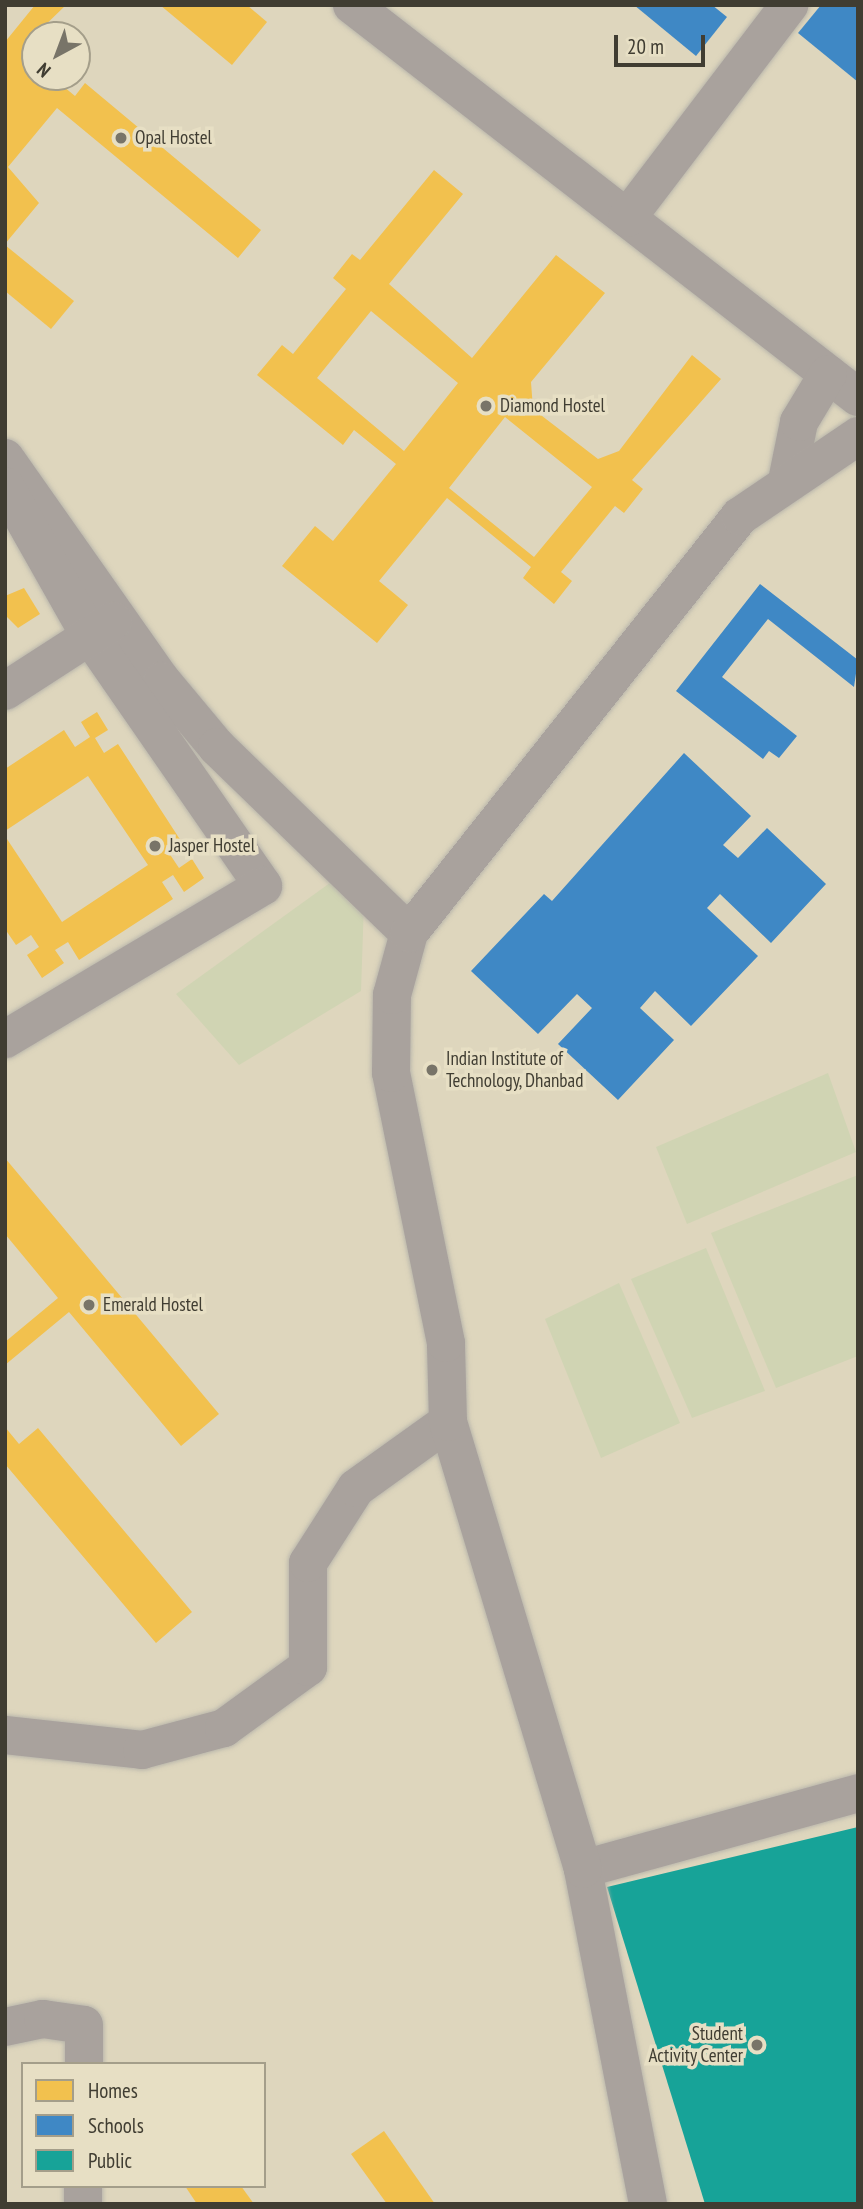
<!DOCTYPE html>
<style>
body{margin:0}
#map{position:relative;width:863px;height:2209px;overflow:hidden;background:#dfdbcc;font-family:"PT Sans Narrow",sans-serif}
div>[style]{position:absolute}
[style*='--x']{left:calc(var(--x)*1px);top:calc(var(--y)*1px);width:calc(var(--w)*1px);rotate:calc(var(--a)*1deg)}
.built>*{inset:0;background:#ded6bd}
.green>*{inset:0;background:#d0d4b3}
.homes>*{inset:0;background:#f2c14e}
.schools>*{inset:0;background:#3f88c5}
.public>*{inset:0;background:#17a398}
.roads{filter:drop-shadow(0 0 2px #bab7ac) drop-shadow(0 0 2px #bab7ac)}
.minor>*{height:38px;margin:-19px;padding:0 19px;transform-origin:19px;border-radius:19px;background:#a9a29d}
.dots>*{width:19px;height:19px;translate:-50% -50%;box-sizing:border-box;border:4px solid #e7dfc4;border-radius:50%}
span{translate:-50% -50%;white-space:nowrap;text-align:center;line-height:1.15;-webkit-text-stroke:7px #e7dfc4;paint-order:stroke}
.poi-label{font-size:19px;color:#403d32}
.left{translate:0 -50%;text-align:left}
.right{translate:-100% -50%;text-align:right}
.frame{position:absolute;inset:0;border:7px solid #403d32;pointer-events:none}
.legend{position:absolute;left:21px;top:2062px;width:245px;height:126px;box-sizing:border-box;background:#e7dfc4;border:2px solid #a49e8a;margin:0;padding:9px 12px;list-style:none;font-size:21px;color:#403d32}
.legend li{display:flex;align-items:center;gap:14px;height:35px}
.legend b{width:35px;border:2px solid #a49e8a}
.north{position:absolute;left:21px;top:21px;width:70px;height:70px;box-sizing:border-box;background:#e7dfc4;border:2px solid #a49e8a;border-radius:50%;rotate:221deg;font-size:19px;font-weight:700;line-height:28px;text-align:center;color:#403d32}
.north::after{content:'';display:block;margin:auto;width:24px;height:32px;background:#787468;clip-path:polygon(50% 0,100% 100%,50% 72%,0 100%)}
.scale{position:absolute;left:614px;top:35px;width:91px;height:32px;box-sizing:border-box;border:4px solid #403d32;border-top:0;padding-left:9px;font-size:21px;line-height:24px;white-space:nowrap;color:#403d32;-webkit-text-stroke:5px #e7dfc4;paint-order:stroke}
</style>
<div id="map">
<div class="built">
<i style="clip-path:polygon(evenodd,5px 5px,858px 5px,858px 2204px,5px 2204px,5px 5px,35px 35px,77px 35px,77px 77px,35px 77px,35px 35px,5px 5px,23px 2064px,264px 2064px,264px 2186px,23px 2186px,23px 2064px)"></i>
</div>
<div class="green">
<i style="clip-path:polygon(334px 880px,364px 902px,361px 991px,239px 1065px,176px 994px)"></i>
<i style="clip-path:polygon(828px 1073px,856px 1152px,687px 1224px,656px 1147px)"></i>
<i style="clip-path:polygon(858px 1175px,858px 1356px,776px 1388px,711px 1233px)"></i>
<i style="clip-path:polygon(706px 1248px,765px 1391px,692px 1418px,631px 1279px)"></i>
<i style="clip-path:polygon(619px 1283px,680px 1423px,601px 1458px,545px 1319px)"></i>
</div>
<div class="homes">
<i style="clip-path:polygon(35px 5px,66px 5px,35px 35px,25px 55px,35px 63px,35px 77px,52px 77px,75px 96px,85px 83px,261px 230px,238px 258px,57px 108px,8px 167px,39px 203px,5px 244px,5px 42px)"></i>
<i style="clip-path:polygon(160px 5px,247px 5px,267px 22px,232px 65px)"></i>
<i style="clip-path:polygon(evenodd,434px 170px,463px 194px,389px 284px,472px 358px,556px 255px,605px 293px,531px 382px,533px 409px,598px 459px,619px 451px,692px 355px,721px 379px,632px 480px,643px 489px,624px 513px,615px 506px,561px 572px,572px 581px,554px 604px,523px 578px,531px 567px,447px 498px,379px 581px,408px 605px,377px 643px,282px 566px,315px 526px,333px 541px,396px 464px,354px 430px,343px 445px,257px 375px,282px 345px,293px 354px,346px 289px,333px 278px,352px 254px,360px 260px,434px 170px,371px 311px,458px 383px,404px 451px,317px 378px,371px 311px,434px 170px,505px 417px,592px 487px,534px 557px,449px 488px,505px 417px)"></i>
<i style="clip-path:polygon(5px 245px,74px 301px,51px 329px,5px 291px)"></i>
<i style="clip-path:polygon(24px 588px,40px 614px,18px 628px,5px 615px,5px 596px)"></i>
<i style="clip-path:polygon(97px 712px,108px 730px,95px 738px,104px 753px,118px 744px,181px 841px,167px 850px,179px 868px,192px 859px,204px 878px,184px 892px,173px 875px,162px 882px,173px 899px,79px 960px,68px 942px,55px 950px,64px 963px,42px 978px,27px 955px,39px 947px,31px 935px,16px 945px,5px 929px,5px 836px,62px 922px,148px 865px,88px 776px,5px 831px,5px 769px,64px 730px,75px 747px,90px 737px,81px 722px)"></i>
<i style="clip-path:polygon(5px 1158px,219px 1414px,181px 1446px,69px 1312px,5px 1365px,5px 1342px,58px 1298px,5px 1234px)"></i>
<i style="clip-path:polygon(5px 1427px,19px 1444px,38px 1428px,192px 1612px,156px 1643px,5px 1464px)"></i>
<i style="clip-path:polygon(384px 2131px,435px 2204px,387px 2204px,351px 2154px)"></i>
<i style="clip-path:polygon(185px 2186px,241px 2186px,254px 2204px,197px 2204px)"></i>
</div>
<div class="schools">
<i style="clip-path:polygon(634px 5px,712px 5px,727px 17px,696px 56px)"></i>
<i style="clip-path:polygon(821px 5px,858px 5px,858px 82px,798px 33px)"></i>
<i style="clip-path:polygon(760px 584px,858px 660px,854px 687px,768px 619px,722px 677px,797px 736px,779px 758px,769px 751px,763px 759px,676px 691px)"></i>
<i style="clip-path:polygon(684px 753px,751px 816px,723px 845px,738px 858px,767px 828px,826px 884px,771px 943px,720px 894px,707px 908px,758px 956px,691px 1026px,655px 991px,640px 1008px,674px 1040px,618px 1100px,558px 1044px,592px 1008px,577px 994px,538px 1034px,471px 971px,544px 894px,552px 901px)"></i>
</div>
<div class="public">
<i style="clip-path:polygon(858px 1827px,858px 2204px,705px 2204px,607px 1887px)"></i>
</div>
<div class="roads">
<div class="minor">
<i style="--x:352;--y:5;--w:640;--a:37.77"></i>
<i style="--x:627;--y:218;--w:268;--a:-52.7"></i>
<i style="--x:5;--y:458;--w:273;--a:54.9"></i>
<i style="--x:162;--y:681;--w:86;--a:50.2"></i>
<i style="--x:217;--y:747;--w:267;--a:44.1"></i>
<i style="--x:787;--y:481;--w:60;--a:-78.5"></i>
<i style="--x:799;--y:422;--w:56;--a:-58.9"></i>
<i style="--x:5;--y:486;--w:172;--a:60.5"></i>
<i style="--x:90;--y:636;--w:304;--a:55.3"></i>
<i style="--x:263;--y:886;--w:300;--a:149.3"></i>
<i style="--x:5;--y:691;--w:129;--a:-32.9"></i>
<i style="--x:5;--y:1735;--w:138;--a:6.2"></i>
<i style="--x:142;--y:1750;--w:85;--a:-15"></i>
<i style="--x:224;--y:1728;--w:104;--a:-36"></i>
<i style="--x:308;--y:1667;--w:104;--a:-90"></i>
<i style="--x:308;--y:1563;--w:89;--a:-57.4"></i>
<i style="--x:356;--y:1488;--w:113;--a:-35.7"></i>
<i style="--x:583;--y:1869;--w:285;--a:-15.4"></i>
<i style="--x:5;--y:2027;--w:39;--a:-12"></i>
<i style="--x:43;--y:2019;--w:41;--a:8.3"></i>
<i style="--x:84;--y:2025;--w:39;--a:90"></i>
<i style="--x:83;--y:2204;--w:18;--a:-90"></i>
<i style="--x:648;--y:2204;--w:341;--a:-101"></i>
<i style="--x:583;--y:1869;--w:467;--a:-106.8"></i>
<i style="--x:448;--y:1422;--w:79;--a:-91.5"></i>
<i style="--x:446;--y:1343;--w:276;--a:-101.5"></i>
<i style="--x:391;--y:1073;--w:78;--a:-89.3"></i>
<i style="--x:392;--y:995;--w:64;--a:-74.7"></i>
<i style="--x:409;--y:933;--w:532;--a:-51.56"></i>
<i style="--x:740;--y:516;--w:143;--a:-34.1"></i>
</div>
</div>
<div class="dots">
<i style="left:121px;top:138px;background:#787468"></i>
<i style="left:486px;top:406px;background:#787468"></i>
<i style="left:155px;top:846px;background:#787468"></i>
<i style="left:432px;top:1070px;background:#787468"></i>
<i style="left:89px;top:1305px;background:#787468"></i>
<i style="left:757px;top:2045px;background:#787468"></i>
</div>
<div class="poi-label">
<span class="left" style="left:135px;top:138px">Opal Hostel</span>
<span class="left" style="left:500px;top:406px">Diamond Hostel</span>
<span class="left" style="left:169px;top:846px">Jasper Hostel</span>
<span class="left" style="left:446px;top:1070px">Indian Institute of<br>Technology, Dhanbad</span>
<span class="left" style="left:103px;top:1305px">Emerald Hostel</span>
<span class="right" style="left:743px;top:2045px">Student<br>Activity Center</span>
</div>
<div class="frame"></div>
<ul class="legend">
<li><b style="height:19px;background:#f2c14e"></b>Homes</li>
<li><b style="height:19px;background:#3f88c5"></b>Schools</li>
<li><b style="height:19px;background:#17a398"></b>Public</li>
</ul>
<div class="north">N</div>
<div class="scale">20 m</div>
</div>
